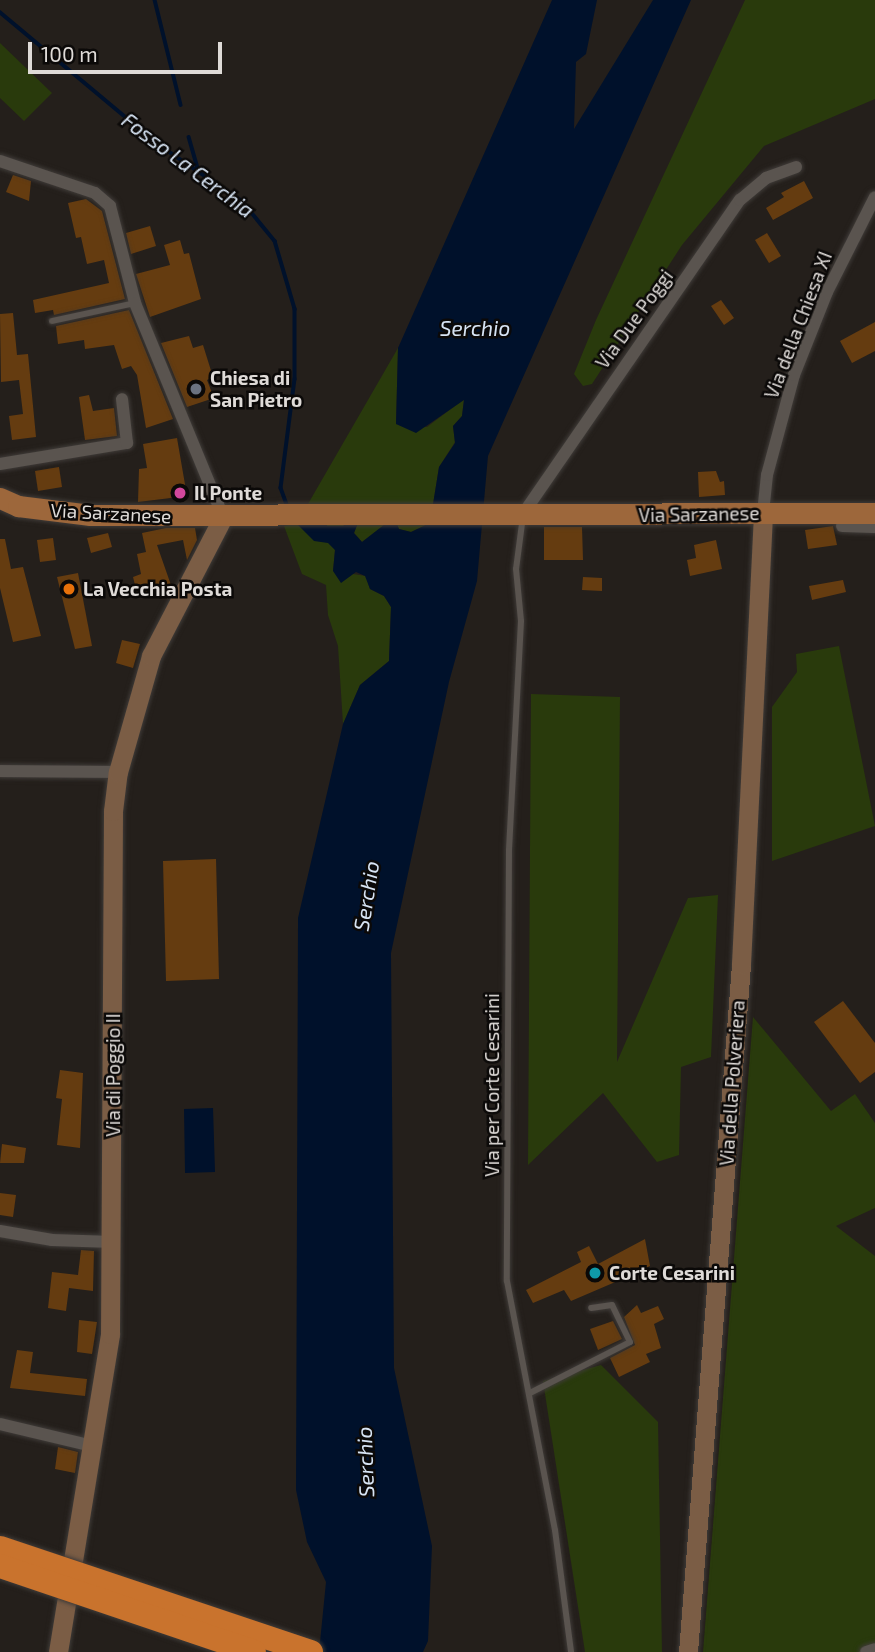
<!DOCTYPE html>
<style>
body{margin:0}
#map{position:relative;width:875px;height:1652px;overflow:hidden;background:#241f1b;font-family:"Exo 2",sans-serif}
div>[style]{position:absolute}
[style*='--x']{left:calc(var(--x)*1px);top:calc(var(--y)*1px);width:calc(var(--w)*1px);rotate:calc(var(--a)*1deg)}
.green>*{inset:0;background:#293a0c}
.water>*{inset:0;background:#00112b}
.stream>*{height:3.5px;margin:-1.75px;padding:0 1.75px;transform-origin:1.75px;border-radius:1.75px;background:#00112b}
.building>*{inset:0;background:#653c10}
.roads{filter:drop-shadow(0 0 2px #3f3b38) drop-shadow(0 0 2px #3f3b38)}
.lane>*{height:6px;margin:-3px;padding:0 3px;transform-origin:3px;border-radius:3px;background:#5a544f}
.street>*{height:12px;margin:-6px;padding:0 6px;transform-origin:6px;border-radius:6px;background:#5a544f}
.secondary>*{height:19px;margin:-9.5px;padding:0 9.5px;transform-origin:9.5px;border-radius:9.5px;background:#7b5d45}
.primary>*{height:21px;margin:-10.5px;padding:0 10.5px;transform-origin:10.5px;border-radius:10.5px;background:#9d673b}
.bridges{filter:drop-shadow(0 0 2px #3f3b38) drop-shadow(0 0 2px #3f3b38)}
.highway-bridge>*{height:24px;margin:-12px;padding:0 12px;transform-origin:12px;border-radius:12px;background:#c9732d}
.dots>*{width:19px;height:19px;translate:-50% -50%;box-sizing:border-box;border:4px solid #0b0908;border-radius:50%}
span{translate:-50% -50%;white-space:nowrap;text-align:center;line-height:1.15;-webkit-text-stroke:5px #0b0908;paint-order:stroke}
.street-label{font-size:19px;color:#dfdbd8}
.poi-label{font-size:19px;color:#dfdbd8;font-weight:700}
.left{translate:0 -50%;text-align:left}
.water-label{font-size:21px;color:#d7e4f4;font-style:italic}
.scale{position:absolute;left:28px;top:42px;width:194px;height:32px;box-sizing:border-box;border:4px solid #dfdbd8;border-top:0;padding-left:9px;font-size:21px;line-height:24px;white-space:nowrap;color:#dfdbd8;-webkit-text-stroke:5px #0b0908;paint-order:stroke}
</style>
<div id="map">
<div class="green">
<i style="clip-path:polygon(745px 0,875px 0,875px 99px,764px 146px,682px 245px,592px 384px,583px 386px,574px 374px,596px 320px)"></i>
<i style="clip-path:polygon(0 43px,52px 93px,24px 121px,0 98px)"></i>
<i style="clip-path:polygon(398px 348px,396px 424px,427px 427px,464px 399px,462px 416px,453px 426px,455px 442px,439px 467px,430px 523px,411px 532px,399px 529px,394px 518px,362px 542px,354px 533px,361px 514px,343px 526px,327px 526px,329px 511px,315px 512px,335px 550px,333px 571px,366px 576px,370px 589px,384px 596px,391px 607px,389px 661px,360px 685px,343px 724px,338px 646px,328px 615px,326px 585px,302px 574px,284px 526px,297px 523px)"></i>
<i style="clip-path:polygon(839px 646px,875px 826px,772px 861px,772px 707px,797px 672px,796px 654px)"></i>
<i style="clip-path:polygon(531px 694px,620px 697px,617px 1062px,688px 898px,718px 895px,711px 1057px,681px 1067px,679px 1155px,657px 1162px,603px 1093px,528px 1165px)"></i>
<i style="clip-path:polygon(753px 1017px,831px 1111px,855px 1094px,875px 1123px,875px 1208px,836px 1226px,875px 1256px,875px 1652px,703px 1652px)"></i>
<i style="clip-path:polygon(601px 1365px,658px 1422px,662px 1652px,585px 1652px,543px 1381px)"></i>
</div>
<div class="water">
<i style="clip-path:polygon(552px 0,597px 0,586px 54px,576px 62px,574px 129px,653px 0,691px 0,488px 456px,477px 581px,449px 682px,391px 953px,394px 1368px,432px 1546px,428px 1641px,423px 1652px,319px 1652px,326px 1582px,307px 1542px,296px 1490px,298px 918px,343px 724px,360px 685px,389px 661px,391px 607px,384px 596px,370px 589px,365px 576px,356px 572px,341px 583px,333px 571px,335px 550px,328px 543px,314px 541px,297px 524px,329px 510px,327px 526px,343px 526px,362px 513px,354px 533px,362px 542px,394px 517px,399px 529px,411px 532px,430px 523px,439px 467px,455px 443px,453px 426px,462px 416px,464px 400px,416px 433px,396px 424px,398px 348px)"></i>
<i style="clip-path:polygon(213px 1108px,215px 1172px,185px 1173px,184px 1109px)"></i>
</div>
<div class="stream">
<i style="--x:155;--y:0;--w:108;--a:76.1"></i>
<i style="--x:0;--y:12;--w:207;--a:39.9"></i>
<i style="--x:159;--y:145;--w:100;--a:34"></i>
<i style="--x:242;--y:201;--w:52;--a:50.5"></i>
<i style="--x:275;--y:241;--w:71;--a:73.6"></i>
<i style="--x:295;--y:309;--w:70;--a:90"></i>
<i style="--x:295;--y:379;--w:110;--a:97.3"></i>
<i style="--x:281;--y:488;--w:20;--a:70"></i>
<i style="--x:189;--y:137;--w:36;--a:74"></i>
</div>
<div class="building">
<i style="clip-path:polygon(13px 175px,31px 181px,29px 201px,6px 192px)"></i>
<i style="clip-path:polygon(804px 181px,813px 198px,773px 220px,766px 208px,784px 197px,781px 193px)"></i>
<i style="clip-path:polygon(86px 199px,102px 211px,125px 299px,54px 315px,53px 310px,35px 313px,33px 300px,109px 283px,104px 260px,87px 264px,81px 237px,76px 238px,68px 203px)"></i>
<i style="clip-path:polygon(150px 226px,156px 246px,131px 254px,126px 233px)"></i>
<i style="clip-path:polygon(767px 233px,781px 256px,769px 263px,755px 240px)"></i>
<i style="clip-path:polygon(180px 240px,184px 254px,189px 253px,201px 299px,150px 317px,136px 274px,170px 265px,164px 245px)"></i>
<i style="clip-path:polygon(721px 300px,734px 318px,724px 325px,711px 306px)"></i>
<i style="clip-path:polygon(129px 310px,173px 419px,146px 428px,137px 375px,131px 366px,122px 369px,114px 345px,85px 349px,84px 340px,58px 344px,56px 326px)"></i>
<i style="clip-path:polygon(13px 313px,17px 355px,28px 354px,36px 437px,12px 440px,9px 416px,23px 414px,19px 380px,1px 382px,0 314px)"></i>
<i style="clip-path:polygon(875px 322px,875px 351px,852px 363px,840px 341px)"></i>
<i style="clip-path:polygon(189px 336px,193px 348px,203px 345px,213px 377px,207px 380px,214px 398px,187px 407px,161px 343px)"></i>
<i style="clip-path:polygon(89px 395px,93px 411px,114px 408px,117px 436px,85px 440px,79px 397px)"></i>
<i style="clip-path:polygon(177px 438px,187px 496px,138px 502px,139px 469px,147px 468px,143px 444px)"></i>
<i style="clip-path:polygon(59px 467px,62px 487px,38px 491px,35px 471px)"></i>
<i style="clip-path:polygon(716px 471px,720px 482px,724px 481px,725px 495px,699px 497px,698px 472px)"></i>
<i style="clip-path:polygon(833px 526px,837px 545px,808px 549px,805px 530px)"></i>
<i style="clip-path:polygon(544px 527px,582px 527px,583px 560px,544px 560px)"></i>
<i style="clip-path:polygon(166px 528px,195px 528px,197px 540px,187px 560px,183px 540px,157px 545px,172px 588px,138px 597px,133px 577px,141px 574px,137px 554px,146px 552px,142px 533px)"></i>
<i style="clip-path:polygon(108px 533px,112px 547px,91px 553px,87px 538px)"></i>
<i style="clip-path:polygon(53px 538px,56px 560px,40px 562px,37px 540px)"></i>
<i style="clip-path:polygon(0 539px,5px 539px,11px 569px,23px 567px,41px 636px,13px 642px,0 588px)"></i>
<i style="clip-path:polygon(716px 540px,722px 569px,690px 576px,687px 560px,696px 558px,694px 545px)"></i>
<i style="clip-path:polygon(78px 573px,92px 646px,75px 649px,57px 577px)"></i>
<i style="clip-path:polygon(583px 577px,602px 578px,602px 591px,582px 590px)"></i>
<i style="clip-path:polygon(843px 580px,846px 592px,812px 600px,809px 586px)"></i>
<i style="clip-path:polygon(122px 640px,140px 644px,133px 668px,116px 663px)"></i>
<i style="clip-path:polygon(216px 859px,219px 979px,166px 981px,163px 861px)"></i>
<i style="clip-path:polygon(843px 1001px,875px 1043px,875px 1072px,860px 1083px,814px 1022px)"></i>
<i style="clip-path:polygon(60px 1070px,83px 1073px,80px 1148px,57px 1145px,62px 1099px,56px 1098px)"></i>
<i style="clip-path:polygon(2px 1144px,26px 1148px,24px 1163px,0 1163px)"></i>
<i style="clip-path:polygon(0 1193px,16px 1195px,13px 1217px,0 1215px)"></i>
<i style="clip-path:polygon(645px 1239px,650px 1266px,613px 1283px,571px 1301px,564px 1290px,533px 1303px,526px 1290px,581px 1262px,577px 1252px,589px 1246px,598px 1264px)"></i>
<i style="clip-path:polygon(81px 1250px,94px 1251px,93px 1291px,69px 1288px,66px 1311px,48px 1308px,52px 1272px,78px 1275px)"></i>
<i style="clip-path:polygon(637px 1305px,641px 1313px,658px 1306px,664px 1319px,654px 1324px,661px 1348px,646px 1354px,650px 1362px,619px 1377px,610px 1358px,635px 1345px,624px 1317px)"></i>
<i style="clip-path:polygon(79px 1320px,97px 1322px,92px 1354px,77px 1352px)"></i>
<i style="clip-path:polygon(613px 1321px,622px 1339px,598px 1350px,590px 1329px)"></i>
<i style="clip-path:polygon(17px 1350px,33px 1352px,30px 1373px,87px 1379px,85px 1396px,10px 1388px)"></i>
<i style="clip-path:polygon(58px 1447px,78px 1452px,75px 1473px,55px 1469px)"></i>
</div>
<div class="roads">
<div class="lane">
<i style="--x:52;--y:321;--w:85;--a:-12.2"></i>
<i style="--x:523;--y:516;--w:53;--a:97.5"></i>
<i style="--x:516;--y:569;--w:52;--a:84.5"></i>
<i style="--x:521;--y:621;--w:229;--a:93"></i>
<i style="--x:509;--y:850;--w:431;--a:90.3"></i>
<i style="--x:507;--y:1281;--w:254;--a:79.1"></i>
<i style="--x:555;--y:1530;--w:123;--a:82.5"></i>
<i style="--x:530;--y:1393;--w:112;--a:-27"></i>
<i style="--x:630;--y:1342;--w:41;--a:-115.9"></i>
<i style="--x:612;--y:1305;--w:21;--a:172"></i>
</div>
<div class="street">
<i style="--x:0;--y:161;--w:100;--a:18.6"></i>
<i style="--x:95;--y:193;--w:20;--a:41"></i>
<i style="--x:110;--y:206;--w:100;--a:75.5"></i>
<i style="--x:135;--y:303;--w:231;--a:67.6"></i>
<i style="--x:0;--y:464;--w:129;--a:-9.4"></i>
<i style="--x:127;--y:443;--w:44;--a:-96.5"></i>
<i style="--x:763;--y:513;--w:38;--a:-84"></i>
<i style="--x:767;--y:475;--w:104;--a:-74.9"></i>
<i style="--x:794;--y:375;--w:89;--a:-68.3"></i>
<i style="--x:827;--y:292;--w:106;--a:-63.2"></i>
<i style="--x:523;--y:514;--w:382;--a:-55.4"></i>
<i style="--x:740;--y:200;--w:34;--a:-40"></i>
<i style="--x:766;--y:178;--w:32;--a:-20"></i>
<i style="--x:842;--y:526;--w:33;--a:2"></i>
<i style="--x:0;--y:771;--w:118;--a:0.5"></i>
<i style="--x:0;--y:1231;--w:53;--a:9.8"></i>
<i style="--x:52;--y:1240;--w:61;--a:1.9"></i>
<i style="--x:0;--y:1424;--w:95;--a:13.4"></i>
<i style="--x:866;--y:1652;--w:9;--a:-18"></i>
</div>
<div class="secondary">
<i style="--x:58;--y:1652;--w:322;--a:-80.7"></i>
<i style="--x:110;--y:1334;--w:523;--a:-89.67"></i>
<i style="--x:113;--y:811;--w:39;--a:-83"></i>
<i style="--x:118;--y:772;--w:121;--a:-74.1"></i>
<i style="--x:151;--y:656;--w:157;--a:-62.6"></i>
<i style="--x:688;--y:1652;--w:690;--a:-85.59"></i>
<i style="--x:741;--y:964;--w:452;--a:-87.2"></i>
</div>
<div class="primary">
<i style="--x:0;--y:498;--w:20;--a:24"></i>
<i style="--x:18;--y:506;--w:73;--a:7.1"></i>
<i style="--x:90;--y:515;--w:785;--a:-0.15"></i>
</div>
</div>
<div class="bridges">
<div class="highway-bridge">
<i style="--x:0;--y:1548;--w:328;--a:18.5"></i>
<i style="--x:0;--y:1566;--w:268;--a:18.7"></i>
</div>
</div>
<div class="dots">
<i style="left:196px;top:389px;background:#6b7280"></i>
<i style="left:180px;top:493px;background:#d1479c"></i>
<i style="left:69px;top:589px;background:#e8710a"></i>
<i style="left:595px;top:1273px;background:#0f9aa8"></i>
</div>
<div class="street-label">
<span style="left:634px;top:319px;rotate:-54deg">Via Due Poggi</span>
<span style="left:798px;top:325px;rotate:-69deg">Via della Chiesa XI</span>
<span style="left:111px;top:513px;rotate:3deg">Via Sarzanese</span>
<span style="left:699px;top:514px;rotate:-1deg">Via Sarzanese</span>
<span style="left:113px;top:1075px;rotate:-90deg">Via di Poggio II</span>
<span style="left:732px;top:1083px;rotate:-86deg">Via della Polveriera</span>
<span style="left:492px;top:1085px;rotate:-90deg">Via per Corte Cesarini</span>
</div>
<div class="poi-label">
<span class="left" style="left:210px;top:389px">Chiesa di<br>San Pietro</span>
<span class="left" style="left:194px;top:493px">Il Ponte</span>
<span class="left" style="left:83px;top:589px">La Vecchia Posta</span>
<span class="left" style="left:609px;top:1273px">Corte Cesarini</span>
</div>
<div class="water-label">
<span style="left:188px;top:165px;rotate:37deg">Fosso La Cerchia</span>
<span style="left:475px;top:328px">Serchio</span>
<span style="left:366px;top:896px;rotate:-81deg">Serchio</span>
<span style="left:365px;top:1462px;rotate:-92deg">Serchio</span>
</div>
<div class="scale">100 m</div>
</div>
